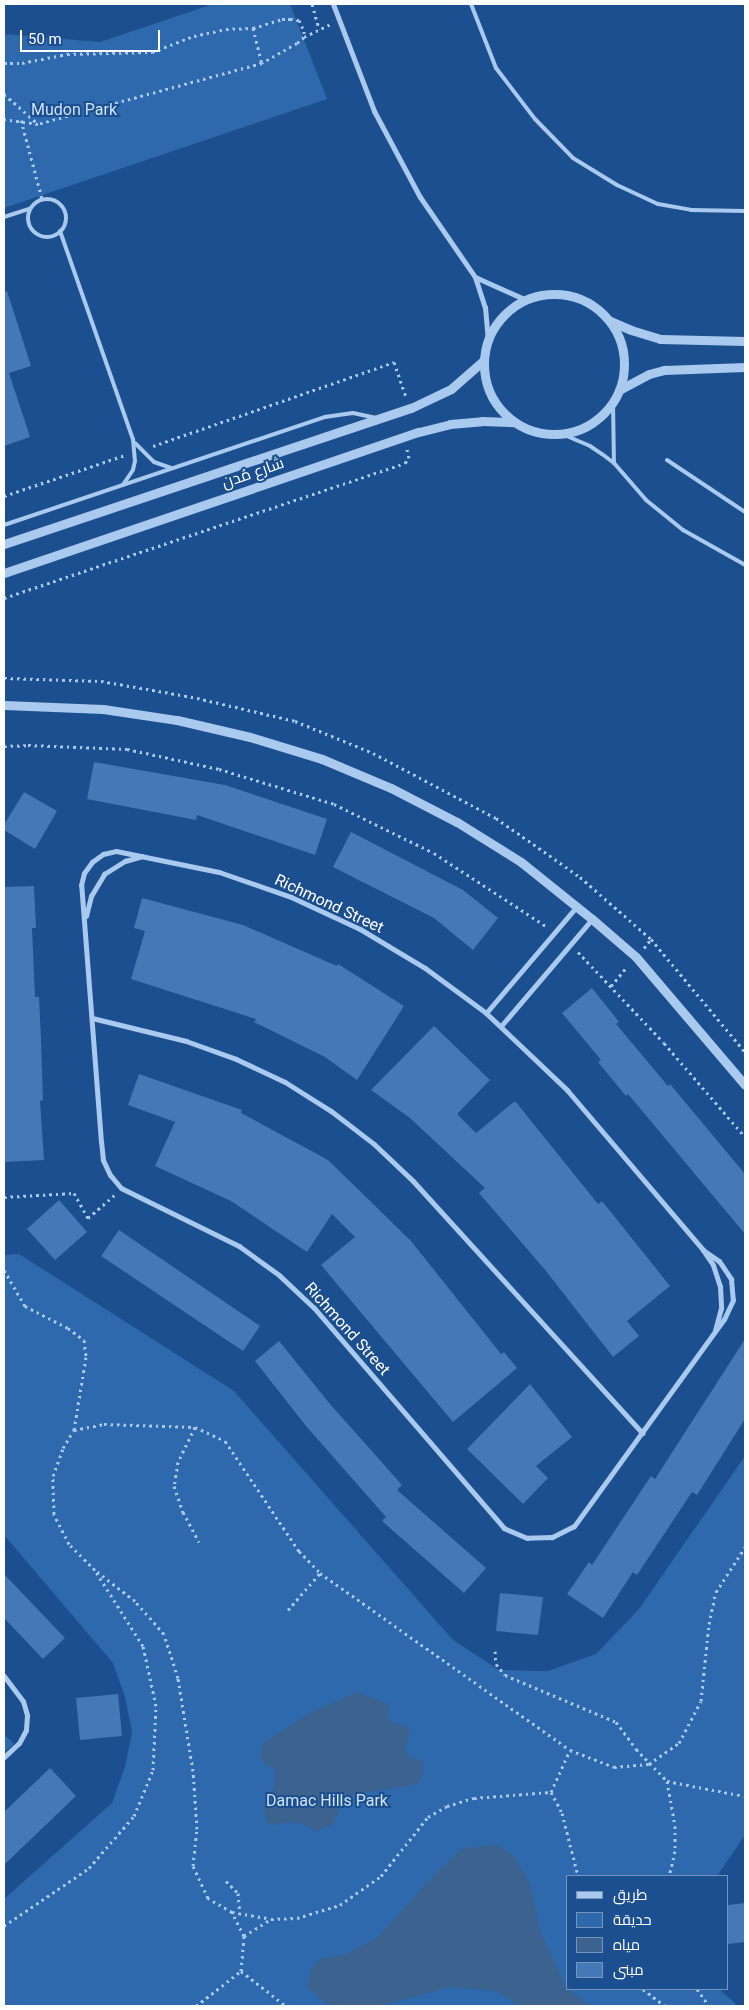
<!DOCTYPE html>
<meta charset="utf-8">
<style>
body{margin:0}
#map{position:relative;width:749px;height:2010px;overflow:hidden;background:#1b4f8f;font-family:Roboto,Cairo,sans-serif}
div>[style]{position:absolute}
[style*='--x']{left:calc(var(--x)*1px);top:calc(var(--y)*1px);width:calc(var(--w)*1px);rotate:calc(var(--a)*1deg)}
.green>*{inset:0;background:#2e69ad}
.water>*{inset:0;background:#3c6290}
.building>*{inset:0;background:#4478b7}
.path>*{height:3px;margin-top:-1.5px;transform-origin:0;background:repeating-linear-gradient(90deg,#a9c9ee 0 2.5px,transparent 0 6.5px)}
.service>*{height:4px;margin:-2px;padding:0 2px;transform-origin:2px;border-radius:2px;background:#a9c9ee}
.service>.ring{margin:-2px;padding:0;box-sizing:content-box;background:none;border:4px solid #a9c9ee;border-radius:50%}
.minor>*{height:5px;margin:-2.5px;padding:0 2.5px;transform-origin:2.5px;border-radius:2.5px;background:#a9c9ee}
.tertiary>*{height:9px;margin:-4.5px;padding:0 4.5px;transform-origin:4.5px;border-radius:4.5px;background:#a9c9ee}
.tertiary>.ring{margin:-4.5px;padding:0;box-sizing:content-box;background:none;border:9px solid #a9c9ee;border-radius:50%}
span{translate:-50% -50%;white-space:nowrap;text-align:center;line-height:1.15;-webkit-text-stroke:4px #1b4f8f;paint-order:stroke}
.park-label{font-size:16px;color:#cfe3fa}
.street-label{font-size:16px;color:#fff}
.frame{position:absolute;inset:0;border:5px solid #fff;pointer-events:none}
.legend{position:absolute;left:566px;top:1875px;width:162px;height:115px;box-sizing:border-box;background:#1b4f8f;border:1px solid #7695bc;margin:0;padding:6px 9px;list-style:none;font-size:15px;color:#fff}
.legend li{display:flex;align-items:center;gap:10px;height:25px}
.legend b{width:25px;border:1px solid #7695bc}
.scale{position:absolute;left:20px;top:30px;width:140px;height:22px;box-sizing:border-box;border:2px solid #fff;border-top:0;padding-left:6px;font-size:15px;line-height:18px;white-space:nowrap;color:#fff;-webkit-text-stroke:4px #1b4f8f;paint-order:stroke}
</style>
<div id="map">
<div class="green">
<i style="clip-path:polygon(213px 4px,290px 4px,327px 99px,4px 208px,4px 34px,100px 42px)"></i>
<i style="clip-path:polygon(19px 1254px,234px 1391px,453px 1640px,499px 1670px,548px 1671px,596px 1654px,639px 1609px,745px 1456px,745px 1835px,717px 1876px,568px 1876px,568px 1989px,719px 1989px,738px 2006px,4px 2006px,4px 1899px,112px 1803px,125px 1767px,132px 1732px,125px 1697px,113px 1663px,4px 1535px,4px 1255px)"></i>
<i style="clip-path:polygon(4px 1734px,14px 1744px,4px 1753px)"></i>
</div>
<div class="water">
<i style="clip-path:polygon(357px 1692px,389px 1704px,388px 1718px,393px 1723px,404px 1725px,410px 1729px,405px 1752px,411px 1758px,422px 1760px,423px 1770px,419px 1784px,352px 1795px,339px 1811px,334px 1824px,316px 1831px,303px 1824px,289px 1822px,274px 1825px,266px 1822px,264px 1806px,274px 1787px,275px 1770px,261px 1760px,262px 1744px,310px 1713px)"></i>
<i style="clip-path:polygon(495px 1844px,514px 1856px,530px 1884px,540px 1931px,565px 1985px,589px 2006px,520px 2006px,498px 1991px,450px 1987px,381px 2006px,329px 2006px,308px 1988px,311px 1968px,322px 1958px,344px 1955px,377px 1938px,436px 1873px,462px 1849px)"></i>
</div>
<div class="building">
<i style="clip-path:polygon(7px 291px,31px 366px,9px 373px,30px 437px,4px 446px,4px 292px)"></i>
<i style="clip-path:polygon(94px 762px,225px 785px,327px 819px,315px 855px,197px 815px,196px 820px,87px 799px)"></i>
<i style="clip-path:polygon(24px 792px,57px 811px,35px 849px,4px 830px,4px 825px)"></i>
<i style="clip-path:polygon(351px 832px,463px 890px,498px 918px,473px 950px,434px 918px,333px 867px)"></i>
<i style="clip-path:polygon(34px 886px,36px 928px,32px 928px,35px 997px,39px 997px,41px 1039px,43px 1100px,40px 1101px,44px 1160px,4px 1162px,4px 887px)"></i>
<i style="clip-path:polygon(142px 898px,243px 925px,337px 966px,338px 964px,404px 1006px,357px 1080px,325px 1057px,254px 1022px,256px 1019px,131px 979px,145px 931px,134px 928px)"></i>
<i style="clip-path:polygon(592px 988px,619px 1022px,616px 1024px,668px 1086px,670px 1084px,745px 1174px,745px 1234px,628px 1094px,626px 1096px,598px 1062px,601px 1060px,562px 1013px)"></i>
<i style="clip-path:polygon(434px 1026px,490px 1080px,457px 1114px,476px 1133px,515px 1101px,598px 1204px,602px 1201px,670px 1286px,627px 1321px,639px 1336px,613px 1357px,546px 1271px,479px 1193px,485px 1188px,410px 1118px,371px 1090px)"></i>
<i style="clip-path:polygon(139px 1074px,242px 1110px,241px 1113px,328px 1160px,411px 1241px,501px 1354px,504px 1352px,517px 1368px,453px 1422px,321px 1265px,355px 1237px,332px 1214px,307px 1252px,231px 1201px,155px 1166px,175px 1122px,128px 1105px)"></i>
<i style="clip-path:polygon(59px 1200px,87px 1232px,55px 1260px,27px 1229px)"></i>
<i style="clip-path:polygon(119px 1230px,260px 1326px,243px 1351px,101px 1256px)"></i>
<i style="clip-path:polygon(745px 1339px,745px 1419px,697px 1495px,692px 1492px,637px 1575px,633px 1572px,603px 1618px,567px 1594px,589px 1562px,592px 1565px,651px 1476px,655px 1479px)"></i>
<i style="clip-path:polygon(279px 1341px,330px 1404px,402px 1485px,397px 1490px,486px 1568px,464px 1593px,382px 1521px,386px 1517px,306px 1426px,255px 1361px)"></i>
<i style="clip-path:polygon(530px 1384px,572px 1437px,536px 1466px,548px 1478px,523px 1504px,467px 1449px)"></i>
<i style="clip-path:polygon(4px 1574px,65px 1638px,43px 1659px,4px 1618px)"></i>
<i style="clip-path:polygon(500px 1593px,543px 1597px,538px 1635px,496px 1631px)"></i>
<i style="clip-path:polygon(118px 1694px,122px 1736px,80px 1740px,76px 1698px)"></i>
<i style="clip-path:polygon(50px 1768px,76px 1796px,4px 1865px,4px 1812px)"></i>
<i style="clip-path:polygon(745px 1903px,745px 1942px,728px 1944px,728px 1905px)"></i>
</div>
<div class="path">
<i style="--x:312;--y:4;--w:26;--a:74"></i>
<i style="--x:253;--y:28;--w:30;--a:-17"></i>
<i style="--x:282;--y:19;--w:8;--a:0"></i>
<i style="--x:290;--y:19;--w:9;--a:6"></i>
<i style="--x:299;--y:20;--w:12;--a:66"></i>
<i style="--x:304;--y:31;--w:6;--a:90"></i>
<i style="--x:304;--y:37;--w:9;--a:139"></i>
<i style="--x:297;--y:43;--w:40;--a:150.3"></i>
<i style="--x:304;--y:37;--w:30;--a:-26"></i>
<i style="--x:4;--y:63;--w:18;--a:0"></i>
<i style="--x:22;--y:63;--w:46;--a:-11.3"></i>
<i style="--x:67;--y:54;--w:85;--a:-1.3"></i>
<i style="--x:152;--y:52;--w:45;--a:-20.9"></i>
<i style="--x:194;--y:36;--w:33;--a:-12"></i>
<i style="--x:226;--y:29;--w:27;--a:-2"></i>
<i style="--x:253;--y:28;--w:36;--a:76"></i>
<i style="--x:262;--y:63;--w:232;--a:164.8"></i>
<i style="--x:38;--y:124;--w:34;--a:-172"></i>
<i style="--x:4;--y:94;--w:44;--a:41.3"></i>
<i style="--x:21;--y:120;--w:82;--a:75.1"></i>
<i style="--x:153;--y:446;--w:255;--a:-19.2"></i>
<i style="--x:394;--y:362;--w:36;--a:71"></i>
<i style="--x:4;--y:496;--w:128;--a:-18.7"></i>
<i style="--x:4;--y:598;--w:423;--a:-18.6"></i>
<i style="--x:405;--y:463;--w:6;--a:-51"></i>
<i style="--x:409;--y:458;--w:9;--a:-103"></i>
<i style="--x:4;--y:678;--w:97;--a:1.8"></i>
<i style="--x:101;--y:681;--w:97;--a:10"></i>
<i style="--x:197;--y:698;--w:101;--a:13.2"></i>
<i style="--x:295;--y:721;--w:84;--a:22.3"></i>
<i style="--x:373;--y:753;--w:139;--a:27.9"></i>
<i style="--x:496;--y:818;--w:103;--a:35.1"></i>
<i style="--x:580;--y:877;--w:94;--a:41.1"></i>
<i style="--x:651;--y:939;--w:147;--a:50.2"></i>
<i style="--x:4;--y:746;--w:24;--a:-2"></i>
<i style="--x:28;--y:745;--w:99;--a:2.3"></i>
<i style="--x:127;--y:749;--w:94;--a:12.3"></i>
<i style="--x:219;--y:769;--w:120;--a:16.9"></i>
<i style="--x:334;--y:804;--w:111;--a:26.1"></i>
<i style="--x:434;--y:853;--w:134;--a:33.1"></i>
<i style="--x:644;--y:948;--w:11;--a:-52"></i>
<i style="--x:578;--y:952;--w:125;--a:46.6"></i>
<i style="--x:664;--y:1043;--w:124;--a:49.2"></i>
<i style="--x:611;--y:986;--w:26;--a:-50"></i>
<i style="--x:4;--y:1197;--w:70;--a:-3.3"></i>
<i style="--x:74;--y:1193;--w:29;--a:61"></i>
<i style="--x:88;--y:1218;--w:35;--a:-41"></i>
<i style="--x:4;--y:1270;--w:42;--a:59.7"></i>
<i style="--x:25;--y:1306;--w:48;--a:27.1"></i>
<i style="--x:68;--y:1328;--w:20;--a:37"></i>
<i style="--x:84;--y:1340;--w:17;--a:83"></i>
<i style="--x:86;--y:1357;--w:74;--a:99.3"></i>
<i style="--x:195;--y:1427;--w:39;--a:116"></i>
<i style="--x:178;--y:1462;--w:24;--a:99"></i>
<i style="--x:174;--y:1486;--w:28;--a:71"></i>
<i style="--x:183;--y:1512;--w:34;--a:62"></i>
<i style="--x:288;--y:1610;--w:49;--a:-49.1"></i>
<i style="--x:495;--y:1651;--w:13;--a:86"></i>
<i style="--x:496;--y:1664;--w:14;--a:51"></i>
<i style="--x:505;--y:1675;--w:121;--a:22.9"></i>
<i style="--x:616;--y:1722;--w:34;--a:53"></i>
<i style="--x:636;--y:1749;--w:45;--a:45.9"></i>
<i style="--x:667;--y:1781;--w:46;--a:79.9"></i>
<i style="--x:675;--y:1826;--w:25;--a:90"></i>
<i style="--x:675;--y:1851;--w:26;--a:103"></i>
<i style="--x:667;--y:1781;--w:78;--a:11"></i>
<i style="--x:551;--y:1792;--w:46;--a:-65.7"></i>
<i style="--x:226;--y:1881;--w:17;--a:45"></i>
<i style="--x:238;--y:1893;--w:21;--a:85"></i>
<i style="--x:232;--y:1912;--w:39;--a:10"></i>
<i style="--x:4;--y:1926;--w:103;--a:-34.3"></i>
<i style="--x:89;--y:1868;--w:69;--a:-49.1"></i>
<i style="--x:134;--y:1816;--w:50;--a:-67.6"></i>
<i style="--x:153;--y:1770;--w:64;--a:-87.3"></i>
<i style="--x:156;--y:1706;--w:61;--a:-102.2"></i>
<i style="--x:143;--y:1646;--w:88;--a:-122.4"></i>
<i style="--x:244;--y:1936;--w:32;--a:-32"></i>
<i style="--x:271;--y:1919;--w:26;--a:-2"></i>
<i style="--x:297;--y:1918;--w:45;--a:-16.8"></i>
<i style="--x:340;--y:1905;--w:50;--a:-35.3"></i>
<i style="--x:381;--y:1876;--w:75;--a:-51.5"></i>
<i style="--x:428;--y:1817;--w:22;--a:-30"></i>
<i style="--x:447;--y:1806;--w:28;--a:-17"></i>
<i style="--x:474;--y:1798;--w:77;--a:-4.5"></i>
<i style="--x:551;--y:1792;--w:24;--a:62"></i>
<i style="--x:562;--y:1813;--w:65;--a:75.7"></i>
<i style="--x:241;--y:1971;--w:35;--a:-85"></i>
<i style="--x:244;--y:1936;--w:27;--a:-117"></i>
<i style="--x:232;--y:1912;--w:28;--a:-150"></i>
<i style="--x:208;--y:1898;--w:35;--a:-115"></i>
<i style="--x:193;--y:1866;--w:37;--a:-84"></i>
<i style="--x:197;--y:1829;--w:58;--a:-93.9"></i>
<i style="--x:193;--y:1771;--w:94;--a:-99.2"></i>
<i style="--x:178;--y:1678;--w:46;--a:-107.7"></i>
<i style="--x:164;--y:1634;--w:44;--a:-131.3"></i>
<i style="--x:135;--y:1601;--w:51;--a:-142.2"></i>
<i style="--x:95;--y:1570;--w:37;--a:-135"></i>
<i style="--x:69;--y:1544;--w:34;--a:-117"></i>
<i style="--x:54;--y:1514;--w:38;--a:-92"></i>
<i style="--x:53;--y:1476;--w:30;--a:-70"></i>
<i style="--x:63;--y:1448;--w:21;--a:-59"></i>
<i style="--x:74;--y:1430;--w:31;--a:-11"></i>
<i style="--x:104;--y:1424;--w:91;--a:1.9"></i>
<i style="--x:195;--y:1427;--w:33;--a:25"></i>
<i style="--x:225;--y:1441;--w:133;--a:56.1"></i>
<i style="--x:299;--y:1551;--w:30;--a:46"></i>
<i style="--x:320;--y:1573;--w:306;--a:35.3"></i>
<i style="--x:570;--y:1750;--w:47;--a:21.1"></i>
<i style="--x:614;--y:1767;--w:35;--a:-5"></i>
<i style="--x:649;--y:1764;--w:37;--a:-35"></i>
<i style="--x:679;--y:1743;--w:47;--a:-62.4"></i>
<i style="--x:701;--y:1701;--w:77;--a:-84.1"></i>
<i style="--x:709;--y:1624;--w:33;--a:-78"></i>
<i style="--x:716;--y:1592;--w:54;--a:-57.2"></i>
<i style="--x:643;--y:1989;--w:28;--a:38"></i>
<i style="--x:697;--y:1989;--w:21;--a:55"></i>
<i style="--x:196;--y:2006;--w:57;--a:-37.9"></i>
<i style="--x:241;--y:1971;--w:57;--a:37.9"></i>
</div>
<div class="service">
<i style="--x:471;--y:4;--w:69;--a:68.7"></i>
<i style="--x:496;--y:68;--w:64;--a:52.6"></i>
<i style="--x:535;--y:119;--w:54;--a:45.7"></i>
<i style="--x:573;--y:158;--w:52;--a:31.5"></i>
<i style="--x:617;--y:185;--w:45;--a:24.9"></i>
<i style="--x:658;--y:204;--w:34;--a:10"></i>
<i style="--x:691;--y:210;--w:54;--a:1.1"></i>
<i class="ring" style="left:28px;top:199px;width:34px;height:34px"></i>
<i style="--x:4;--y:217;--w:28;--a:-18"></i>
<i style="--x:60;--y:231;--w:220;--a:70.7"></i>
<i style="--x:133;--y:439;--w:22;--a:85"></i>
<i style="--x:135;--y:461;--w:9;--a:103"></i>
<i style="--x:133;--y:470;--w:18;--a:124"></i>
<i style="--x:613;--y:402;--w:61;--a:89.1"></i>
<i style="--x:562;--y:434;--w:30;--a:23"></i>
<i style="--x:590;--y:446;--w:14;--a:34"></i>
<i style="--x:602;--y:454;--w:15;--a:37"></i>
<i style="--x:614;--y:463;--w:49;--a:49.1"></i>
<i style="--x:646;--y:500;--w:48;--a:39"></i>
<i style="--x:683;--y:530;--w:71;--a:29.4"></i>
<i style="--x:135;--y:443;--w:27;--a:45"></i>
<i style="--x:154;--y:462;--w:18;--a:19"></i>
<i style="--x:667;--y:460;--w:94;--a:33.7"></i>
<i style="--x:4;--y:525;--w:339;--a:-18.6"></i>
<i style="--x:325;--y:417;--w:28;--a:-8"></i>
<i style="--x:353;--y:413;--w:25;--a:12"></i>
</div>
<div class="minor">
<i style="--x:333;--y:4;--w:115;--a:69"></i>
<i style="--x:374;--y:111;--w:98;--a:61.9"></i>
<i style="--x:420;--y:197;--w:97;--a:55.5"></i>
<i style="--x:475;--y:277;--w:32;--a:72"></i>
<i style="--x:485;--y:307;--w:32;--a:85"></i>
<i style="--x:475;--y:277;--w:54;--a:24.2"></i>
<i style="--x:86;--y:916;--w:21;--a:-76"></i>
<i style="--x:91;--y:896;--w:26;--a:-59"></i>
<i style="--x:104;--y:874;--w:25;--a:-32"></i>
<i style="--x:125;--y:861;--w:18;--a:-16"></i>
<i style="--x:486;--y:1013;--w:140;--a:-49.6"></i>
<i style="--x:92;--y:1018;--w:97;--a:13.7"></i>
<i style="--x:186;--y:1041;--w:53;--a:19.8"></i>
<i style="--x:236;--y:1059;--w:54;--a:25.1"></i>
<i style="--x:285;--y:1082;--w:54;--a:32.2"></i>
<i style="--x:331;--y:1111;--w:54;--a:37.5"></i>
<i style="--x:374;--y:1144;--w:54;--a:43.5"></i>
<i style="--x:413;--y:1181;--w:341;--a:47.7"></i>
<i style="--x:501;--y:1026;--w:140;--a:-49.6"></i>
<i style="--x:703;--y:1250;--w:19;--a:35"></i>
<i style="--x:719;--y:1261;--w:22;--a:56"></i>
<i style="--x:731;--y:1279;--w:21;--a:85"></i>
<i style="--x:733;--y:1300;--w:21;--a:115"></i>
<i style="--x:724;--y:1319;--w:256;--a:125.9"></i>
<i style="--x:574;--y:1526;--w:25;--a:153"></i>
<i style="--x:552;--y:1537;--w:25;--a:178"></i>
<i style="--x:527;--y:1538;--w:25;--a:-157"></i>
<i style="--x:504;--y:1528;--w:291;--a:-130.8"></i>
<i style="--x:314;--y:1308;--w:48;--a:-136.7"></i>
<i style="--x:279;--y:1275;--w:49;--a:-144.1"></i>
<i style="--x:239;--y:1246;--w:131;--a:-153.8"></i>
<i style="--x:121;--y:1188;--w:17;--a:-130"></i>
<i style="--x:110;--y:1175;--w:17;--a:-115"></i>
<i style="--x:103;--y:1160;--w:18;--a:-96"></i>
<i style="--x:101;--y:1142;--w:258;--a:-94.4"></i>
<i style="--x:81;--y:885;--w:12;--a:-76"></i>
<i style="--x:84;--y:873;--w:14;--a:-54"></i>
<i style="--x:92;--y:862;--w:14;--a:-36"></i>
<i style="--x:103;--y:854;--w:13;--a:-13"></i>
<i style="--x:116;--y:851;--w:105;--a:11.5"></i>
<i style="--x:219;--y:872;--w:76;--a:19.1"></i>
<i style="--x:291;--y:897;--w:76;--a:24.9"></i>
<i style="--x:360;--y:929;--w:76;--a:31"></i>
<i style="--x:425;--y:968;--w:76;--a:36.4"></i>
<i style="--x:486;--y:1013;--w:112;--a:43.5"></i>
<i style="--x:567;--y:1090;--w:210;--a:49.6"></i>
<i style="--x:703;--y:1250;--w:18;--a:56"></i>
<i style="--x:713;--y:1265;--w:22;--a:72"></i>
<i style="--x:720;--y:1286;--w:22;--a:87"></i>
<i style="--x:721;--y:1308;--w:23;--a:105"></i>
<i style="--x:4;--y:1676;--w:31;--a:53"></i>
<i style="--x:23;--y:1701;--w:15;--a:74"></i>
<i style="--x:27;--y:1715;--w:15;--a:94"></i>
<i style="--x:26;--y:1730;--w:15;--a:118"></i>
<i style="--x:19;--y:1743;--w:21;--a:137"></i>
</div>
<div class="tertiary">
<i class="ring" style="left:484px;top:294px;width:131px;height:131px"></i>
<i style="--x:610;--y:321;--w:23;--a:23"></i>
<i style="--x:631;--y:330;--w:30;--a:17"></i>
<i style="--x:660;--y:339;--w:85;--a:1.3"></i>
<i style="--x:619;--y:390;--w:34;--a:-28"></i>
<i style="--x:649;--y:374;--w:16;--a:-15"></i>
<i style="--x:664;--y:370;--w:81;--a:-2.1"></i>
<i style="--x:4;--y:544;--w:429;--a:-18.5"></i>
<i style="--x:411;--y:408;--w:44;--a:-25.4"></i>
<i style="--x:451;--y:389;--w:43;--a:-41.2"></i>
<i style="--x:4;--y:573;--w:438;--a:-18.8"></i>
<i style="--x:419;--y:432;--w:32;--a:-14"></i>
<i style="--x:450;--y:424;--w:32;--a:-5"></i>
<i style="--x:482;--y:421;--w:33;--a:2"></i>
<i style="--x:4;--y:705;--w:99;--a:2.3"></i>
<i style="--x:103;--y:709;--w:75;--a:8.5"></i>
<i style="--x:177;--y:720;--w:75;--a:13.1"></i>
<i style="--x:250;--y:737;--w:75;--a:17"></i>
<i style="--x:322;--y:759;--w:75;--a:22.8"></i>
<i style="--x:391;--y:788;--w:74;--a:27.3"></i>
<i style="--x:457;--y:822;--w:75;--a:32"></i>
<i style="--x:521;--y:862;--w:91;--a:38.8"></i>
<i style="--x:592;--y:919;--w:58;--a:40.8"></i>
<i style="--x:636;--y:957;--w:168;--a:49.6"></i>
</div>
<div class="park-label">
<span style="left:74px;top:110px">Mudon Park</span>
<span style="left:327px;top:1801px">Damac Hills Park</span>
</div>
<div class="street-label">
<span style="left:253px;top:473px;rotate:-19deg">شارع مُدن</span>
<span style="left:329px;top:904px;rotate:25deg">Richmond Street</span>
<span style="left:347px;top:1329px;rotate:48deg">Richmond Street</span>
</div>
<div class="frame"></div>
<ul class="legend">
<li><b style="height:6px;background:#a9c9ee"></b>طريق</li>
<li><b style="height:14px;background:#2e69ad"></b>حديقة</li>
<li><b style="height:14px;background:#3c6290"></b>مياه</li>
<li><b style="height:14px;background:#4478b7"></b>مبنى</li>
</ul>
<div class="scale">50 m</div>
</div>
